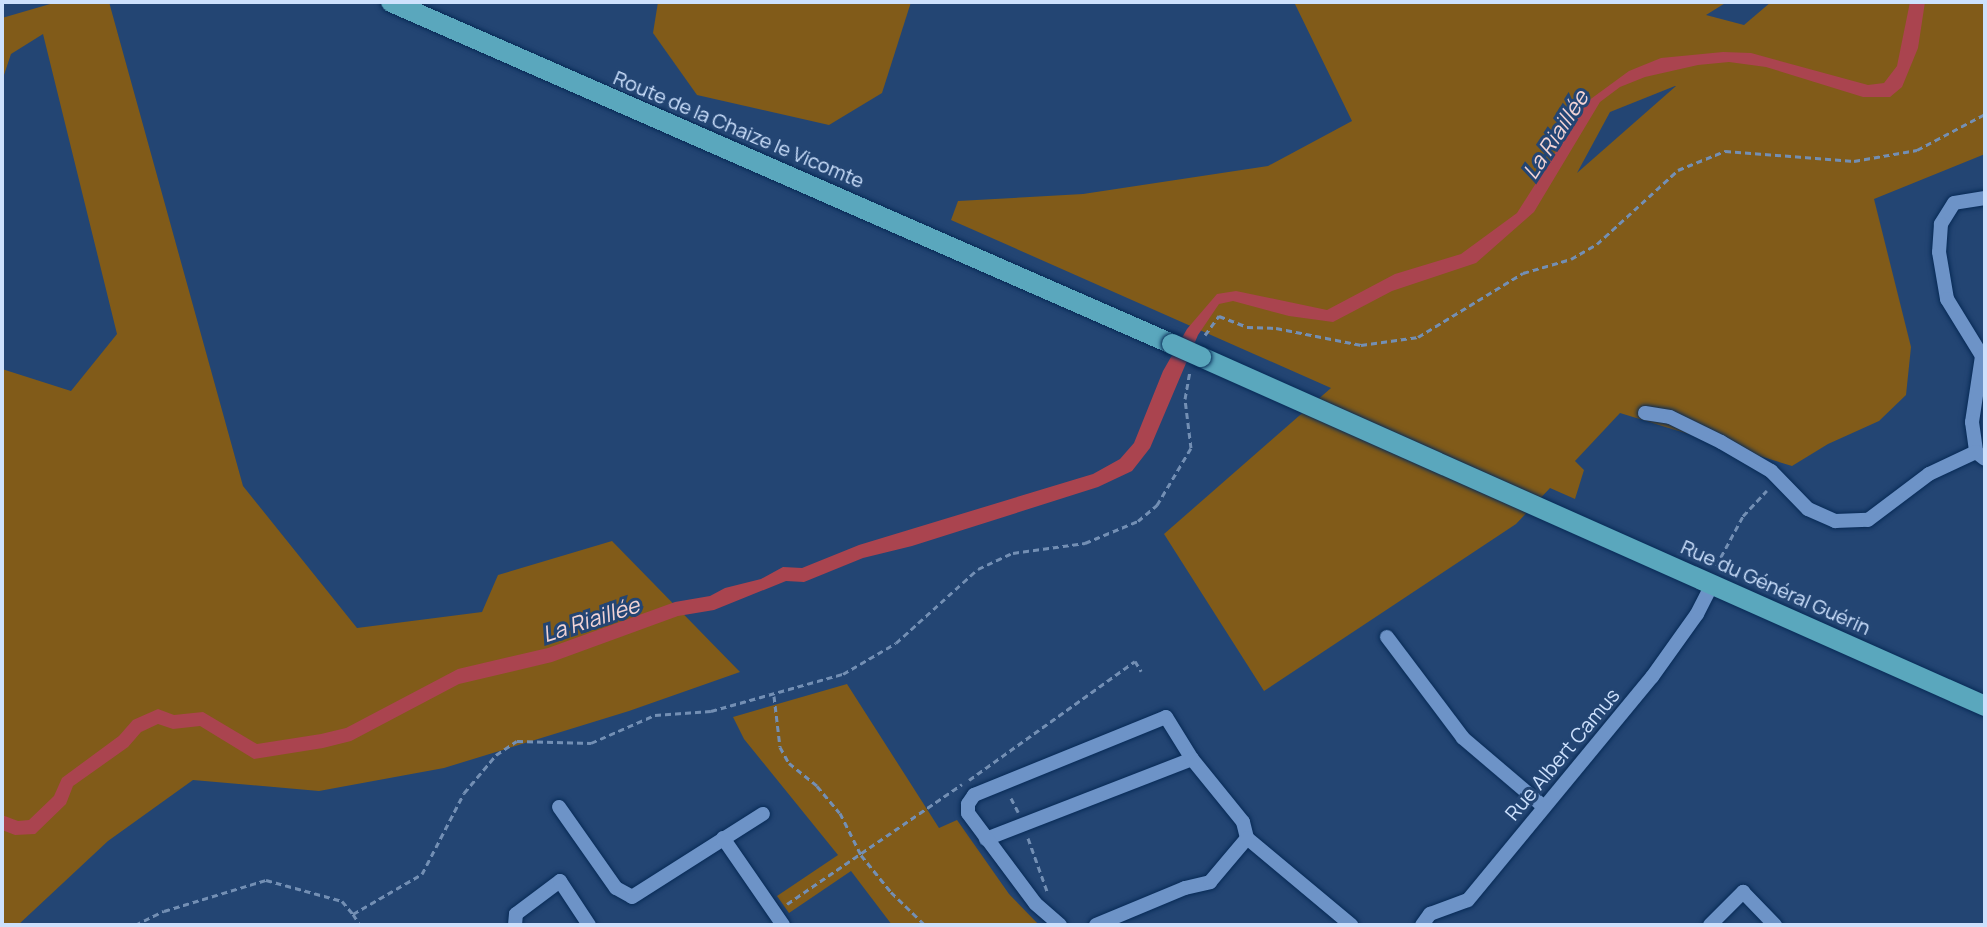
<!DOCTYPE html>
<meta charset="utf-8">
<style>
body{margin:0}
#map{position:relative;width:1987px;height:927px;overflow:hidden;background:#234573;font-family:Manrope,sans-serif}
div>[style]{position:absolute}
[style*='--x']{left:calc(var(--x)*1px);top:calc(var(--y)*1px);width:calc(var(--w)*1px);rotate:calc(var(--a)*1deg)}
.green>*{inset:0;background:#815b19}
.water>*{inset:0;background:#aa444f}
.path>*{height:3px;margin-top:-1.5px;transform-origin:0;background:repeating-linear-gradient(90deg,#738fb4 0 6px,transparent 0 10px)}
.roads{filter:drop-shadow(0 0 2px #072a56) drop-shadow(0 0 2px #072a56)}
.minor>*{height:14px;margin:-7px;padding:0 7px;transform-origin:7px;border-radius:7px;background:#6d93c7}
.major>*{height:20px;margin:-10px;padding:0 10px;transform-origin:10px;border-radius:10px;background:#5aa7bd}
.bridges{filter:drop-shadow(0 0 2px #072a56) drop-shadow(0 0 2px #072a56)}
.major-bridge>*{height:20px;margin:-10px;padding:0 10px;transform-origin:10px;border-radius:10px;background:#5aa7bd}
span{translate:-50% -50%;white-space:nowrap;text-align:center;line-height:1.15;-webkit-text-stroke:6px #234573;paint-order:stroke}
.street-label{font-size:20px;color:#cde1fd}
.water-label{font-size:22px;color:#f2d4d5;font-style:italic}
.frame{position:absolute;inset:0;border:4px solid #cde1fd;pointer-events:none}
</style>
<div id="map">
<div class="green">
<i style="clip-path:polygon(57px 2px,109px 2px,243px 486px,357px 628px,482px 612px,498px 575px,612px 541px,740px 672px,629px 711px,444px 768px,319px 791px,193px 780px,108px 841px,18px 925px,2px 925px,2px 369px,71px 391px,117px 334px,43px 34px,11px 54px,2px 81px,2px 18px)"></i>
<i style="clip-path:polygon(658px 2px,911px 2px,882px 93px,829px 125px,697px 95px,653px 33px)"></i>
<i style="clip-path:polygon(evenodd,1294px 2px,1727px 2px,1706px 15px,1744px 25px,1771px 2px,1985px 2px,1985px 154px,1874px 199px,1911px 347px,1906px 395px,1879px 421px,1828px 444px,1792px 466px,1620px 413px,1575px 461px,1584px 470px,1575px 499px,1550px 488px,1516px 524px,1264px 691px,1164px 534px,1331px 388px,951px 220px,958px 201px,1083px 194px,1268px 166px,1352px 121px,1294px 2px,1675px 86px,1676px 86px,1577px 173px,1610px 112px,1675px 86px)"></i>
<i style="clip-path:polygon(847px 684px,939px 828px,957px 820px,1009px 894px,1039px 925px,892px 925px,851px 871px,789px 913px,777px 896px,838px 855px,744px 739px,733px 717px)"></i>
</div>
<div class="water">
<i style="clip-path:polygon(1910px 2px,1925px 2px,1918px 48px,1902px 87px,1890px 97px,1863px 97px,1766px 67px,1729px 62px,1698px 65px,1645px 77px,1620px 87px,1600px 102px,1534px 212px,1476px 263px,1392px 291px,1333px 322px,1289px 316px,1233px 301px,1219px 304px,1198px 335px,1150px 448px,1132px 471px,1098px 487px,912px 546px,863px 558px,804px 582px,786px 581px,714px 610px,678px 616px,552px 662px,459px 684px,351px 741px,323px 748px,254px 759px,200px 726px,173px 729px,158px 724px,141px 732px,128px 747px,73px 786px,66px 804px,35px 834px,15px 835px,2px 830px,2px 815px,18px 821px,29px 820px,54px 796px,62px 778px,119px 736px,133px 720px,158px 709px,174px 715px,203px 712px,257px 744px,321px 734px,346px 728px,458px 669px,548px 648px,675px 602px,710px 596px,725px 588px,761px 579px,783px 567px,802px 568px,859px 545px,1093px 474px,1120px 459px,1134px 443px,1163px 371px,1187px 329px,1217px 294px,1236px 291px,1327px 310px,1395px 274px,1461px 254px,1517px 213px,1588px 101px,1629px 71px,1661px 58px,1723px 52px,1751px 53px,1868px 85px,1884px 83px,1897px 66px)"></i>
</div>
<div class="path">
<i style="--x:1205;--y:335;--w:24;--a:-54"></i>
<i style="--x:1219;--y:316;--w:30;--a:21"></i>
<i style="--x:1247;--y:327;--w:29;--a:2"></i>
<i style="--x:1276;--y:328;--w:87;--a:11.3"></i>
<i style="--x:1361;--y:345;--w:58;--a:-8"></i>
<i style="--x:1418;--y:337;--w:123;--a:-31.4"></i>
<i style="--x:1523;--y:273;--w:50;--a:-16.3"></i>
<i style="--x:1571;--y:259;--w:30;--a:-30"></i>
<i style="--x:1597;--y:244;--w:110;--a:-42.4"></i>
<i style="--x:1678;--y:170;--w:51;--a:-22"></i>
<i style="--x:1725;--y:151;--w:129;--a:4.4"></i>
<i style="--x:1854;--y:161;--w:64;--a:-9.9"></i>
<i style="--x:1917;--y:150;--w:77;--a:-27.9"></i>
<i style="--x:1716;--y:566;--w:57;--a:-61.6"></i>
<i style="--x:1743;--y:516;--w:35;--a:-47"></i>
<i style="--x:774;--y:696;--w:51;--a:83.3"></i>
<i style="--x:780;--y:747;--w:18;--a:61"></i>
<i style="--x:789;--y:763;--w:36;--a:39"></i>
<i style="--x:817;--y:786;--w:35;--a:50"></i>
<i style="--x:840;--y:813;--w:47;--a:63.4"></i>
<i style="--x:861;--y:855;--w:48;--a:51"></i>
<i style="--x:891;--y:892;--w:47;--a:44.1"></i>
<i style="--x:969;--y:780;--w:204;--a:-35.6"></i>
<i style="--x:1135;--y:661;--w:12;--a:59"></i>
<i style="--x:1011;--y:798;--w:16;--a:63"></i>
<i style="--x:1028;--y:838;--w:56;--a:70.3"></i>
<i style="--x:787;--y:904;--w:212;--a:-34.4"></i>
<i style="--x:353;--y:914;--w:13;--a:58"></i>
<i style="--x:135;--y:925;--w:32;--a:-26"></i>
<i style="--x:164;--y:911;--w:107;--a:-16.9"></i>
<i style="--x:266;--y:880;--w:79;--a:15.4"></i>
<i style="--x:342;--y:901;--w:17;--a:50"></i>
<i style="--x:353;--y:914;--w:80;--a:-30.1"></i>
<i style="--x:422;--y:874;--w:91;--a:-62.6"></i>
<i style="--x:464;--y:793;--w:50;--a:-49.9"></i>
<i style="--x:496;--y:755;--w:25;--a:-34"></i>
<i style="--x:517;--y:741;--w:74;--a:1.5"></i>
<i style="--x:591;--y:743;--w:70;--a:-23.6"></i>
<i style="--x:655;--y:715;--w:56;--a:-4.1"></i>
<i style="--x:711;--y:711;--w:137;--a:-15.7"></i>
<i style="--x:843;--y:674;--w:61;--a:-30.3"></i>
<i style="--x:896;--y:643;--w:110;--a:-42.1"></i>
<i style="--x:978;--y:569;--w:38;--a:-25"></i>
<i style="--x:1013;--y:553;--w:73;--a:-7.9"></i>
<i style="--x:1085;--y:543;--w:57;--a:-22.5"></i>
<i style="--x:1138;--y:521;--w:25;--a:-40"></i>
<i style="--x:1157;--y:505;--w:66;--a:-59.2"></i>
<i style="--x:1191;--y:448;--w:49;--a:-97"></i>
<i style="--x:1185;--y:399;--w:28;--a:-80"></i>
</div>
<div class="roads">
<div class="minor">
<i style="--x:1985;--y:198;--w:31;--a:171"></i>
<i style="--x:1954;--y:203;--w:25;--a:122"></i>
<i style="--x:1941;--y:224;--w:28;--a:94"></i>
<i style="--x:1939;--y:252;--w:48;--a:80.3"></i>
<i style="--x:1947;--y:299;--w:67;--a:58.4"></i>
<i style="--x:1982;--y:356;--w:67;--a:98.6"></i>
<i style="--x:1972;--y:422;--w:30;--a:82"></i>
<i style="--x:1976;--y:452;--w:11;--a:38"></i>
<i style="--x:1645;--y:413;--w:25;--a:9"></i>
<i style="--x:1670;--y:417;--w:57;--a:26.1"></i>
<i style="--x:1721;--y:442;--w:58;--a:30.1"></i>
<i style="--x:1771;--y:471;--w:53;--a:45.8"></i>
<i style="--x:1808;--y:509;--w:30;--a:24"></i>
<i style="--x:1835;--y:521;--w:33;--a:-2"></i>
<i style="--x:1868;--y:520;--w:76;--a:-37"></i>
<i style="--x:1929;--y:474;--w:52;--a:-25.1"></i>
<i style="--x:1387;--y:637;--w:126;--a:53"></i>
<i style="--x:1463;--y:738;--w:106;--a:40.4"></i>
<i style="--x:559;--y:807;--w:99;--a:54.9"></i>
<i style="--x:616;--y:888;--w:18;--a:29"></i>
<i style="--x:632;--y:897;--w:155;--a:-32.4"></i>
<i style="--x:723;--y:838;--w:106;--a:55.4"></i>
<i style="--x:986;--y:839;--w:221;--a:-21.2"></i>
<i style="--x:515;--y:925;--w:11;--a:-85"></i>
<i style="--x:516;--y:914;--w:55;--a:-36.9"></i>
<i style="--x:560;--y:881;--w:53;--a:56.6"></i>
<i style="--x:1060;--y:925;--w:33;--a:-139"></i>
<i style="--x:1035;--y:903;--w:112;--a:-126.7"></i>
<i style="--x:968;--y:813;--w:9;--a:-90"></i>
<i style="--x:968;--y:804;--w:11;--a:-56"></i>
<i style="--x:974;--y:795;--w:207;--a:-22.1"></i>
<i style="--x:1166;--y:717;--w:49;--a:58.2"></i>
<i style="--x:1192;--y:759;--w:81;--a:51"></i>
<i style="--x:1243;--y:822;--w:16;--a:76"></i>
<i style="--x:1096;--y:925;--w:96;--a:-22.6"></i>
<i style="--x:1185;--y:888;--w:26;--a:-13"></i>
<i style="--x:1210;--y:882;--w:57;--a:-49.9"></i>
<i style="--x:1247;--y:838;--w:136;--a:39.9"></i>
<i style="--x:1422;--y:925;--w:14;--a:-54"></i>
<i style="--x:1430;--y:914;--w:40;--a:-20.2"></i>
<i style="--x:1468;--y:900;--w:289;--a:-50.5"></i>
<i style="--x:1652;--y:677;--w:77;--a:-54.5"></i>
<i style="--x:1697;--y:614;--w:33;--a:-63"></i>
<i style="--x:1710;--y:925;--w:47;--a:-45"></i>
<i style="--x:1743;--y:892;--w:46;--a:45.9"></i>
</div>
<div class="major">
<i style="--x:391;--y:2;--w:853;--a:23.65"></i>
<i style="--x:1201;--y:357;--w:858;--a:24"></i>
</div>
</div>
<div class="bridges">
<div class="major-bridge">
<i style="--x:1172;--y:344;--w:32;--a:24"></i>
</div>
</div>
<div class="street-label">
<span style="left:739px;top:129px;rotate:23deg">Route de la Chaize le Vicomte</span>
<span style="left:1776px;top:587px;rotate:24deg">Rue du Général Guérin</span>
<span style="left:1562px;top:754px;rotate:-50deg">Rue Albert Camus</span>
</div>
<div class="water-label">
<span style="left:1556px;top:135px;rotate:-57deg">La Riaillée</span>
<span style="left:591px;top:620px;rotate:-18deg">La Riaillée</span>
</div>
<div class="frame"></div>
</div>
